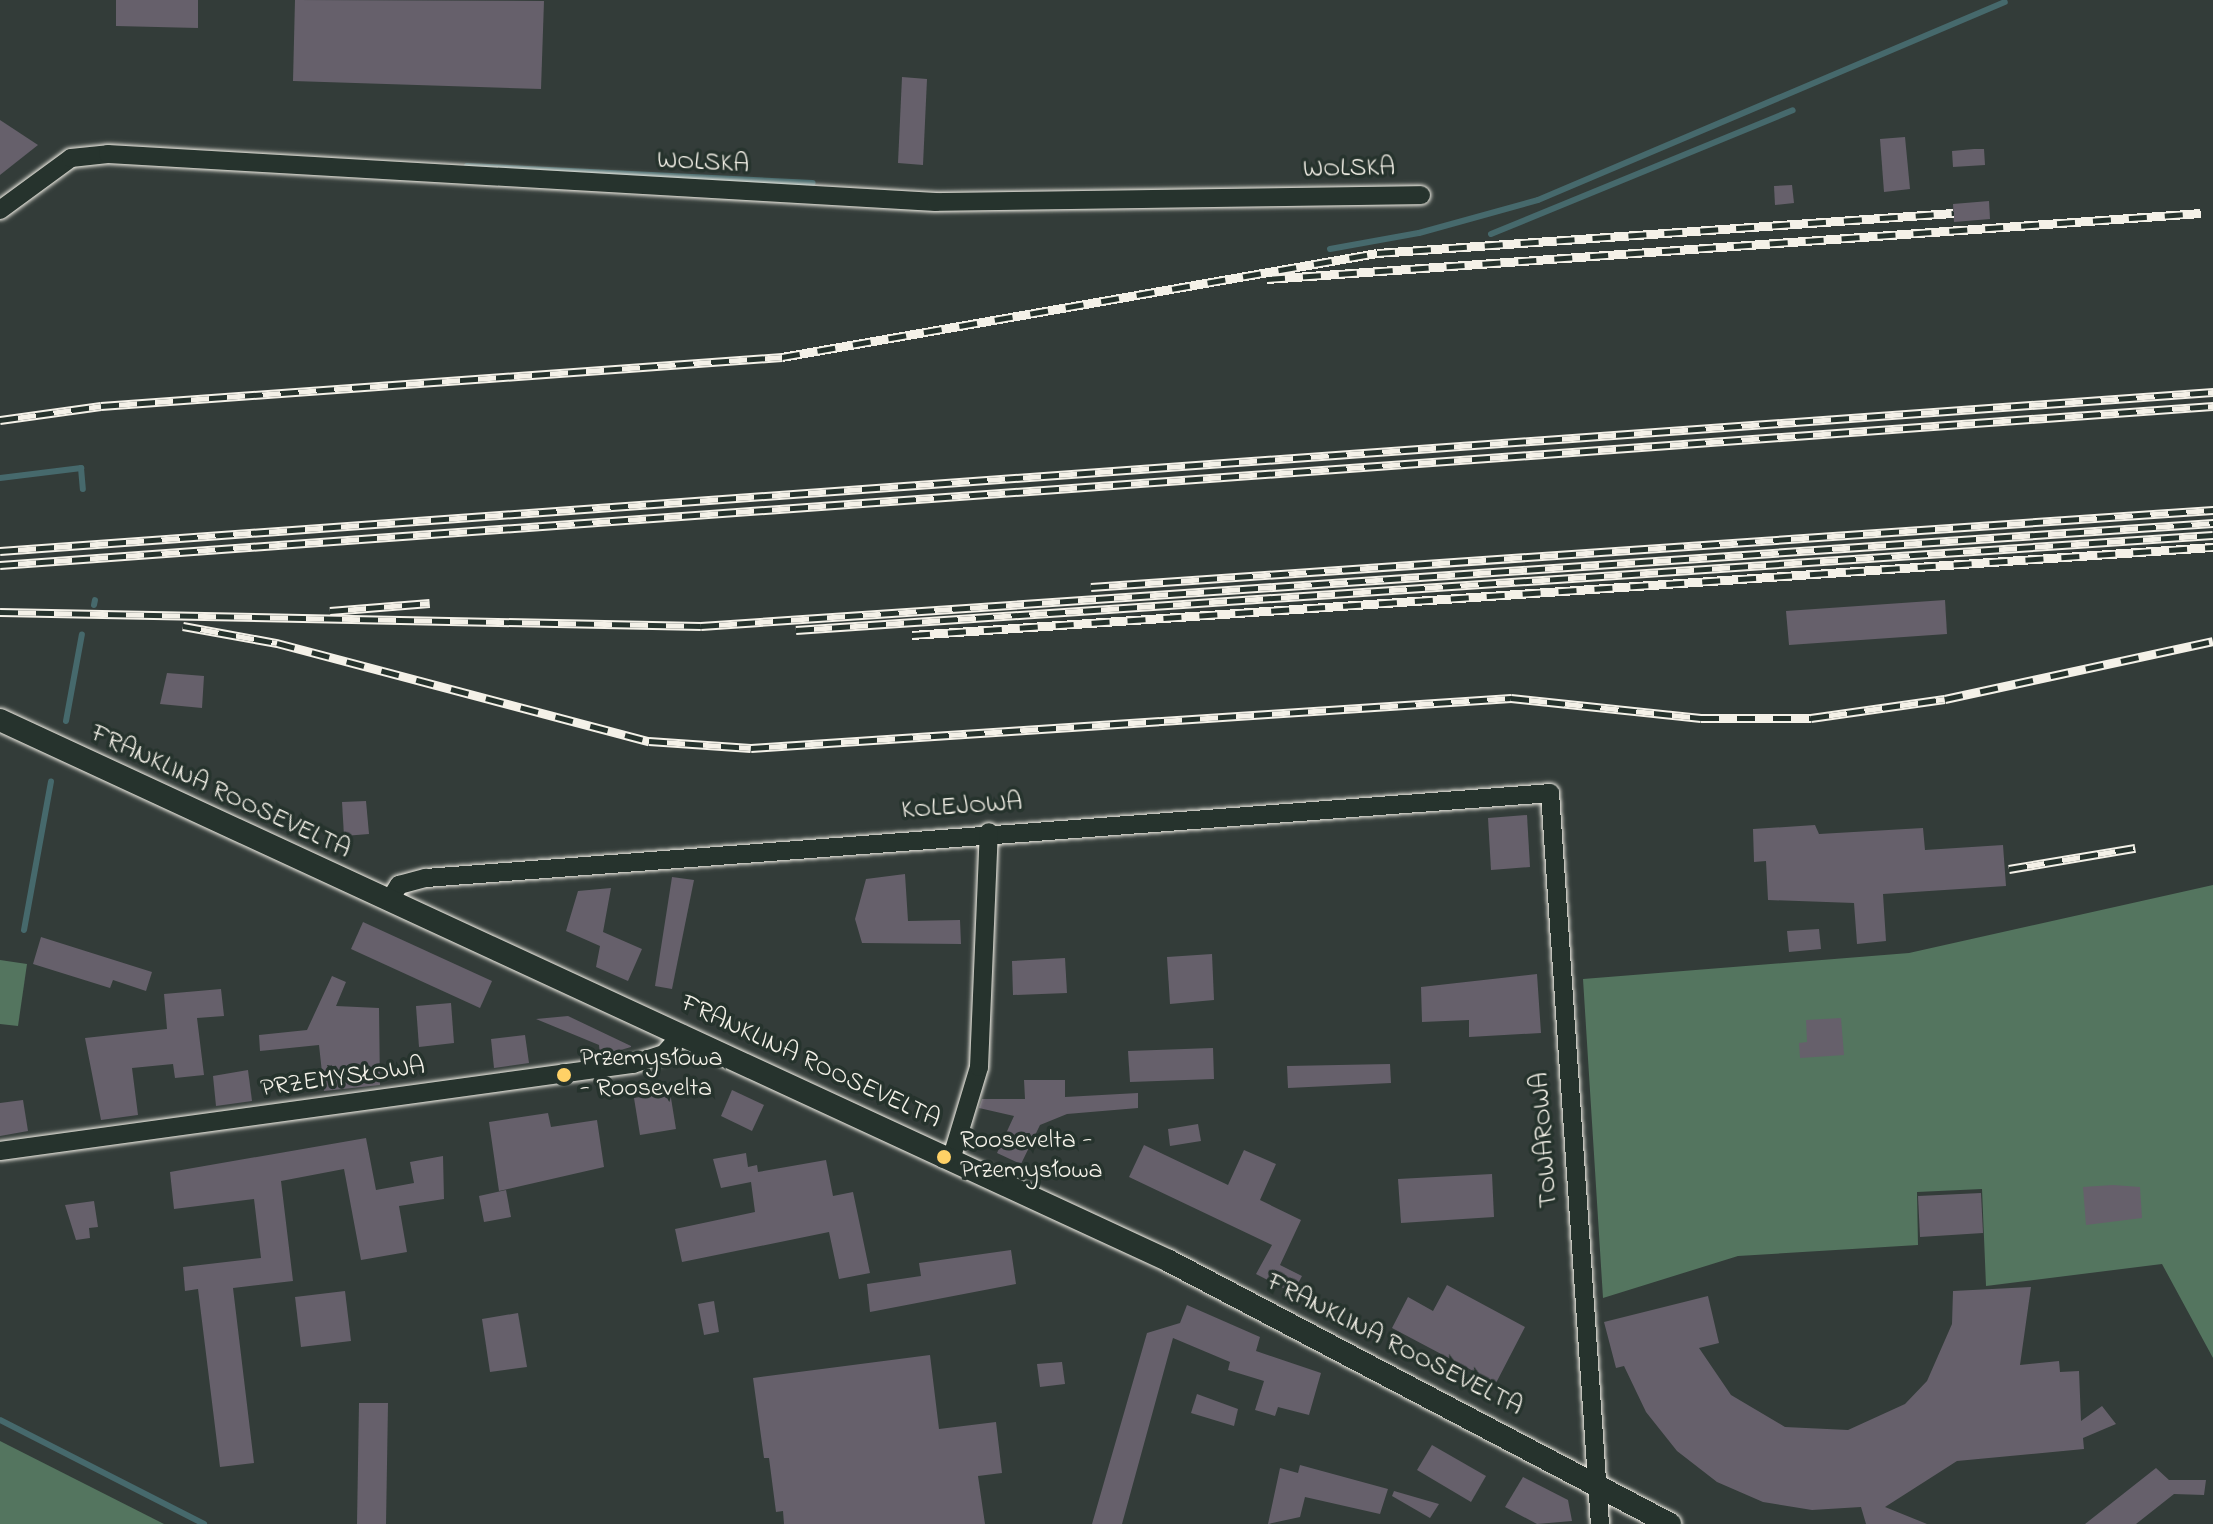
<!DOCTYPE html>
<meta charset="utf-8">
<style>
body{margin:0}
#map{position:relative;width:2213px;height:1524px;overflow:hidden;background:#333c39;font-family:"Indie Flower",sans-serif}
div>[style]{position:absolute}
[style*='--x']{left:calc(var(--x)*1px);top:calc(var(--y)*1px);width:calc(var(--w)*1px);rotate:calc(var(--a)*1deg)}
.green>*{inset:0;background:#54755f}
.stream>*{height:6px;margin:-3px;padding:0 3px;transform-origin:3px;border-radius:3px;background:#46696c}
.building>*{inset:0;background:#66606b}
.roads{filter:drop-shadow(0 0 2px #f4f1e8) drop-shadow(0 0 2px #f4f1e8)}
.minor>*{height:18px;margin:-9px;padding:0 9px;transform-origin:9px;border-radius:9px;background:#26332d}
.tertiary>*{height:22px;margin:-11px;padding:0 11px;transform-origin:11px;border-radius:11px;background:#26332d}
.rail>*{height:9px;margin-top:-4.5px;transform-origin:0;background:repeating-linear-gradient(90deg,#26332d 0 18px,#f4f1e8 0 36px);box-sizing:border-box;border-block:2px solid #f4f1e8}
.dots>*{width:22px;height:22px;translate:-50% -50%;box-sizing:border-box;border:4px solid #26332d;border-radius:50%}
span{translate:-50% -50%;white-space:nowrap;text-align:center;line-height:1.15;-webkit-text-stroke:7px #26332d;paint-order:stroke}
.street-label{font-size:26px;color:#f4f1e8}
.poi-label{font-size:26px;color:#f4f1e8}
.left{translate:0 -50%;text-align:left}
</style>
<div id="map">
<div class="green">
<i style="clip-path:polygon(2213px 885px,2213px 1358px,2162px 1264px,1986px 1286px,1982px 1189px,1917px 1192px,1918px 1245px,1738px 1256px,1603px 1298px,1583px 979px,1909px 953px)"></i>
<i style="clip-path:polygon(0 960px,27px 964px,18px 1026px,0 1024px)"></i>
<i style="clip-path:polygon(0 1441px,164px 1524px,0 1524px)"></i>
</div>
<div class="stream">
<i style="--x:467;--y:166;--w:346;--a:2.8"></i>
<i style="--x:1491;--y:234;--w:326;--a:-22.3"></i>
<i style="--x:1330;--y:249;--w:90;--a:-10.2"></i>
<i style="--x:1419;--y:233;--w:123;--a:-15.5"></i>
<i style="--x:1538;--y:200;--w:507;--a:-22.98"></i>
<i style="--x:0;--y:478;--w:82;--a:-7"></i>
<i style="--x:81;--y:468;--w:21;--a:85"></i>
<i style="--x:94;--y:605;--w:5;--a:-79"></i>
<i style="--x:66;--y:721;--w:88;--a:-79.6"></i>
<i style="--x:24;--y:930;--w:151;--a:-79.7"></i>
<i style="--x:0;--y:1420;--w:229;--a:27"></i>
</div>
<div class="building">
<i style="clip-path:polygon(116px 0,198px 0,198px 28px,116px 26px)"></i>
<i style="clip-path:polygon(295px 0,544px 1px,541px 89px,293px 81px)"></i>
<i style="clip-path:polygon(902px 77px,927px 79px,923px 165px,898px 163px)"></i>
<i style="clip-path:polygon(0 120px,38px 145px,0 175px)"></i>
<i style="clip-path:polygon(1905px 137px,1910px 189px,1884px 192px,1880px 139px)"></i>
<i style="clip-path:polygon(1974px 149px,1984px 149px,1985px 165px,1953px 167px,1952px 151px)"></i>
<i style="clip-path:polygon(1792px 185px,1794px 203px,1775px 205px,1774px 186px)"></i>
<i style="clip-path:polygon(1989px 201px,1990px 219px,1954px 222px,1953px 204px)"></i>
<i style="clip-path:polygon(1945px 600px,1947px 634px,1789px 645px,1786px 611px)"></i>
<i style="clip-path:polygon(167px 673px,204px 676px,202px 708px,160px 704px)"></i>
<i style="clip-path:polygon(366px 801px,369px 834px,344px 836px,342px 802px)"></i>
<i style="clip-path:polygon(1527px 815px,1530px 867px,1491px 870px,1488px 818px)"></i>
<i style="clip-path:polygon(1815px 825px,1819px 834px,1923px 828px,1925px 850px,2003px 845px,2006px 886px,1883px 894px,1886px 941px,1857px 944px,1854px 903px,1768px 900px,1766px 861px,1754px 862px,1753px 829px)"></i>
<i style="clip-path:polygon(905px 874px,908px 921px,960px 920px,961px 944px,862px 943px,855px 919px,866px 879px)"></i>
<i style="clip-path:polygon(672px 877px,694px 880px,672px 989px,655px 986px)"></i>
<i style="clip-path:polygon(611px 888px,603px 932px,642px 949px,628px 981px,596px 967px,600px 946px,566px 931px,578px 891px)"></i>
<i style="clip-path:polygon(363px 922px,492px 981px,480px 1008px,351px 949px)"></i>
<i style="clip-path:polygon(1819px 929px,1821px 949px,1789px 952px,1787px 931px)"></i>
<i style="clip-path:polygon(41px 937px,152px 972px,146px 991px,113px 980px,110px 988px,33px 964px)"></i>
<i style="clip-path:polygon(1212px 954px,1214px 1000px,1170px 1004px,1167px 957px)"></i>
<i style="clip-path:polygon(1065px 958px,1067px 993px,1013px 995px,1012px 961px)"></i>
<i style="clip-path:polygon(1537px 974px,1541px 1033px,1469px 1037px,1469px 1020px,1422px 1022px,1421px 987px)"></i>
<i style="clip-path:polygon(332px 976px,346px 982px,336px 1006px,379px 1008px,380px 1085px,324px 1091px,319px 1045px,260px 1051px,259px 1035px,307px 1030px)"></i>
<i style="clip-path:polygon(221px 989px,224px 1016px,197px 1018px,204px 1075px,175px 1078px,173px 1064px,132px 1068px,138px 1115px,101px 1120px,85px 1038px,167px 1029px,164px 994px)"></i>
<i style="clip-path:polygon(451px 1003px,454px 1043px,419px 1047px,416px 1006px)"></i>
<i style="clip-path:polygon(568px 1016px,631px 1046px,631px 1047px,600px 1056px,599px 1045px,536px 1019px)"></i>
<i style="clip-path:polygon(1841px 1018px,1844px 1055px,1800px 1058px,1799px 1043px,1807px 1042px,1806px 1020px)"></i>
<i style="clip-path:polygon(525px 1035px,529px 1063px,494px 1068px,491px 1039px)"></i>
<i style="clip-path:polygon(1213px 1048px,1214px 1079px,1130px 1082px,1128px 1051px)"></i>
<i style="clip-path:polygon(1390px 1064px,1391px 1083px,1288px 1088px,1287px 1066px)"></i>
<i style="clip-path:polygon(248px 1070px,252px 1101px,216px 1106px,213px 1076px)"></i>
<i style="clip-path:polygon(1024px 1080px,1065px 1080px,1065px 1097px,1138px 1093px,1138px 1108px,1067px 1114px,1040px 1125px,1021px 1164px,997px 1153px,1014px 1116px,979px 1108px,982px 1099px,1025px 1099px)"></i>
<i style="clip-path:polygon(732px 1090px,764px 1105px,752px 1131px,721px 1116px)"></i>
<i style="clip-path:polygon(670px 1092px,676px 1129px,640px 1135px,634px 1098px)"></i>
<i style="clip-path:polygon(23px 1100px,28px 1131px,0 1136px,0 1103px)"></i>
<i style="clip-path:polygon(548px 1113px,551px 1127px,597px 1120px,604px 1167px,499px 1191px,489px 1122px)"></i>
<i style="clip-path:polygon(1198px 1124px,1201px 1141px,1170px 1146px,1168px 1129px)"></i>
<i style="clip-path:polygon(366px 1138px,376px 1190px,414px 1183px,410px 1162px,443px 1156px,444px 1199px,399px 1206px,407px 1252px,361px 1260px,344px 1169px,281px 1181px,293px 1281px,233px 1288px,254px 1463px,220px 1467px,198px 1289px,185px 1291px,183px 1267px,261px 1258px,254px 1199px,174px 1209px,170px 1172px)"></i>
<i style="clip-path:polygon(1144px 1145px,1228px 1185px,1244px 1150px,1276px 1164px,1260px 1200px,1301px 1220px,1280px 1265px,1302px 1276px,1293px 1293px,1256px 1274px,1272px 1245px,1129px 1177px)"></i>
<i style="clip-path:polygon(746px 1153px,748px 1167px,757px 1165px,758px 1172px,826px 1160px,833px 1196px,853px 1192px,870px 1273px,839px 1279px,829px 1232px,682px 1262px,675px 1229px,755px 1212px,751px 1182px,721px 1188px,713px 1159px)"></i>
<i style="clip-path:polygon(1492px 1174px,1494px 1217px,1401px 1223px,1398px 1179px)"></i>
<i style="clip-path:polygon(2113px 1185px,2140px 1187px,2142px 1218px,2086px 1225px,2083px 1187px)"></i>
<i style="clip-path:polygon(506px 1190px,511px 1217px,484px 1222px,479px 1196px)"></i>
<i style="clip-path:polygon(1981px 1193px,1983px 1233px,1920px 1237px,1918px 1196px)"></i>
<i style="clip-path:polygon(94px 1201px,98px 1227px,89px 1228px,90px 1238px,76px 1240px,65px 1205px)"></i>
<i style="clip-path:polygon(1011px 1250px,1016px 1284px,870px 1312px,867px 1284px,921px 1276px,919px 1263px)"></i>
<i style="clip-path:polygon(1447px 1285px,1525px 1327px,1496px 1383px,1392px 1328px,1408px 1297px,1433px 1311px)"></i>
<i style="clip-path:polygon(2031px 1287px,2020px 1365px,2059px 1361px,2060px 1372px,2079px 1371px,2081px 1421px,2102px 1406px,2116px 1424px,2083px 1438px,2084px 1449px,1957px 1461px,1885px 1507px,1927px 1524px,1866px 1524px,1861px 1507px,1812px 1510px,1763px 1502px,1717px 1482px,1677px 1451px,1646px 1412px,1624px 1366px,1616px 1368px,1604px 1322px,1708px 1296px,1719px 1343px,1699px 1348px,1731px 1395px,1785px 1427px,1848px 1430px,1905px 1404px,1927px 1381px,1952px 1324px,1953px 1291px)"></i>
<i style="clip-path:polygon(345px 1291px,351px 1341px,301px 1347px,295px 1297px)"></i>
<i style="clip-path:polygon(714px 1301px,719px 1332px,704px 1335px,698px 1304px)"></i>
<i style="clip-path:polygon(1187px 1305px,1260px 1337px,1256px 1351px,1321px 1373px,1309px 1415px,1278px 1407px,1275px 1416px,1255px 1410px,1264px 1381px,1228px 1370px,1230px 1362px,1173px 1338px,1122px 1524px,1092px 1524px,1147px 1333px,1180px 1323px)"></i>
<i style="clip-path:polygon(518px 1313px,527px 1367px,490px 1372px,482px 1319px)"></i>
<i style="clip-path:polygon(930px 1355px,939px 1429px,996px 1422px,1002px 1473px,978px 1476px,985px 1524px,784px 1524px,783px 1511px,776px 1512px,769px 1458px,764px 1458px,753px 1378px)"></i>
<i style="clip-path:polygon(1062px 1362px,1065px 1384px,1040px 1387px,1037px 1364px)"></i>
<i style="clip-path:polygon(1197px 1394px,1238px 1409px,1234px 1426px,1191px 1413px)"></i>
<i style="clip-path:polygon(359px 1403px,388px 1403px,386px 1524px,357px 1524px)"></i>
<i style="clip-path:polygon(1432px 1445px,1486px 1476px,1471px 1502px,1417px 1470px)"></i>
<i style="clip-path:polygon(1300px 1465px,1388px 1489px,1380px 1514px,1305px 1497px,1300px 1517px,1268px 1524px,1280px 1468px,1298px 1473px)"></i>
<i style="clip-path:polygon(2156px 1468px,2169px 1480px,2206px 1480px,2204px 1495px,2174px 1494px,2136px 1524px,2085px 1524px)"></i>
<i style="clip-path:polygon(1523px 1477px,1568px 1500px,1572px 1521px,1537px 1524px,1505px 1507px)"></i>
<i style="clip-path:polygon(1394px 1491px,1439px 1504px,1430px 1518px,1392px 1496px)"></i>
</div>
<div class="roads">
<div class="minor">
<i style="--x:0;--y:210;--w:88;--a:-36.2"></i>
<i style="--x:71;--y:158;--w:37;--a:-6"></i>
<i style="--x:108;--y:154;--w:829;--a:3.32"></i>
<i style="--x:936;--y:202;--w:485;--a:-0.8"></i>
<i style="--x:389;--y:901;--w:19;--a:-58"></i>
<i style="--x:399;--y:885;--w:28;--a:-15"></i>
<i style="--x:426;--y:878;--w:1127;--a:-4.32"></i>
<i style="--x:1550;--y:793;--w:733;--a:86.09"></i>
<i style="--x:0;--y:1151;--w:639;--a:-7.83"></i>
<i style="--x:633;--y:1064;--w:33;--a:-18"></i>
<i style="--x:664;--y:1054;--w:27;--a:-48"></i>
<i style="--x:951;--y:1160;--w:97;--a:-73.2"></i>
<i style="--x:979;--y:1067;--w:235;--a:-87.6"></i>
</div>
<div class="tertiary">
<i style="--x:0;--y:720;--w:1288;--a:24.83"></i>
<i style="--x:1169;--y:1261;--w:566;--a:27.7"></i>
</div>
</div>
<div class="rail">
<i style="--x:1267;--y:279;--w:936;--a:-4.04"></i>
<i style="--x:0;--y:420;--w:102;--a:-7.9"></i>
<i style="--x:101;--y:406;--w:683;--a:-4.12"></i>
<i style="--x:782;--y:357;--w:604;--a:-9.91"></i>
<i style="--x:1377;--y:253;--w:578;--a:-3.97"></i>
<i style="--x:0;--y:551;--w:2219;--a:-4.11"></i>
<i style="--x:0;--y:565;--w:2219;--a:-4.11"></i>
<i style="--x:1091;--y:587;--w:1125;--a:-3.93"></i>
<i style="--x:330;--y:611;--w:100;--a:-4.6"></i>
<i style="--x:0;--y:612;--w:701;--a:1.14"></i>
<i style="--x:701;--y:626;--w:1516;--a:-3.9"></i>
<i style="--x:183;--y:626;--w:96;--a:10.3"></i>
<i style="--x:277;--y:643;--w:385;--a:14.8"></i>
<i style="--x:649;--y:741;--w:102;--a:3.9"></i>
<i style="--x:751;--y:748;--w:762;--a:-3.76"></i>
<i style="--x:1511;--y:698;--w:191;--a:6"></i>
<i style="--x:1701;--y:718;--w:110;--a:0"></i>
<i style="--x:1811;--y:718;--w:135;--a:-8.1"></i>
<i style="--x:1945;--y:699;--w:274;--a:-12.2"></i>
<i style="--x:796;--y:630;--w:1420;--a:-3.84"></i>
<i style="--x:912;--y:635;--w:1304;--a:-3.87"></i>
<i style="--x:2009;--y:869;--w:128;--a:-9.5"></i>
</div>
<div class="dots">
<i style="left:564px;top:1075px;background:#ffd166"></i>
<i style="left:944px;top:1157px;background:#ffd166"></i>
</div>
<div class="street-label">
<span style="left:703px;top:164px;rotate:3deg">WOLSKA</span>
<span style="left:1349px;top:170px;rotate:-1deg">WOLSKA</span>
<span style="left:220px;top:793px;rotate:25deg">FRANKLINA ROOSEVELTA</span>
<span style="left:962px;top:808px;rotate:-4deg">KOLEJOWA</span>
<span style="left:810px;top:1063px;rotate:25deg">FRANKLINA ROOSEVELTA</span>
<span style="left:343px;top:1079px;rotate:-8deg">PRZEMYSŁOWA</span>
<span style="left:1546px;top:1140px;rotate:-94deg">TOWAROWA</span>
<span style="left:1394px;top:1346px;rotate:27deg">FRANKLINA ROOSEVELTA</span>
</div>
<div class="poi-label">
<span class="left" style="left:580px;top:1075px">Przemysłowa<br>- Roosevelta</span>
<span class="left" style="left:960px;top:1157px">Roosevelta -<br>Przemysłowa</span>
</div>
</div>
